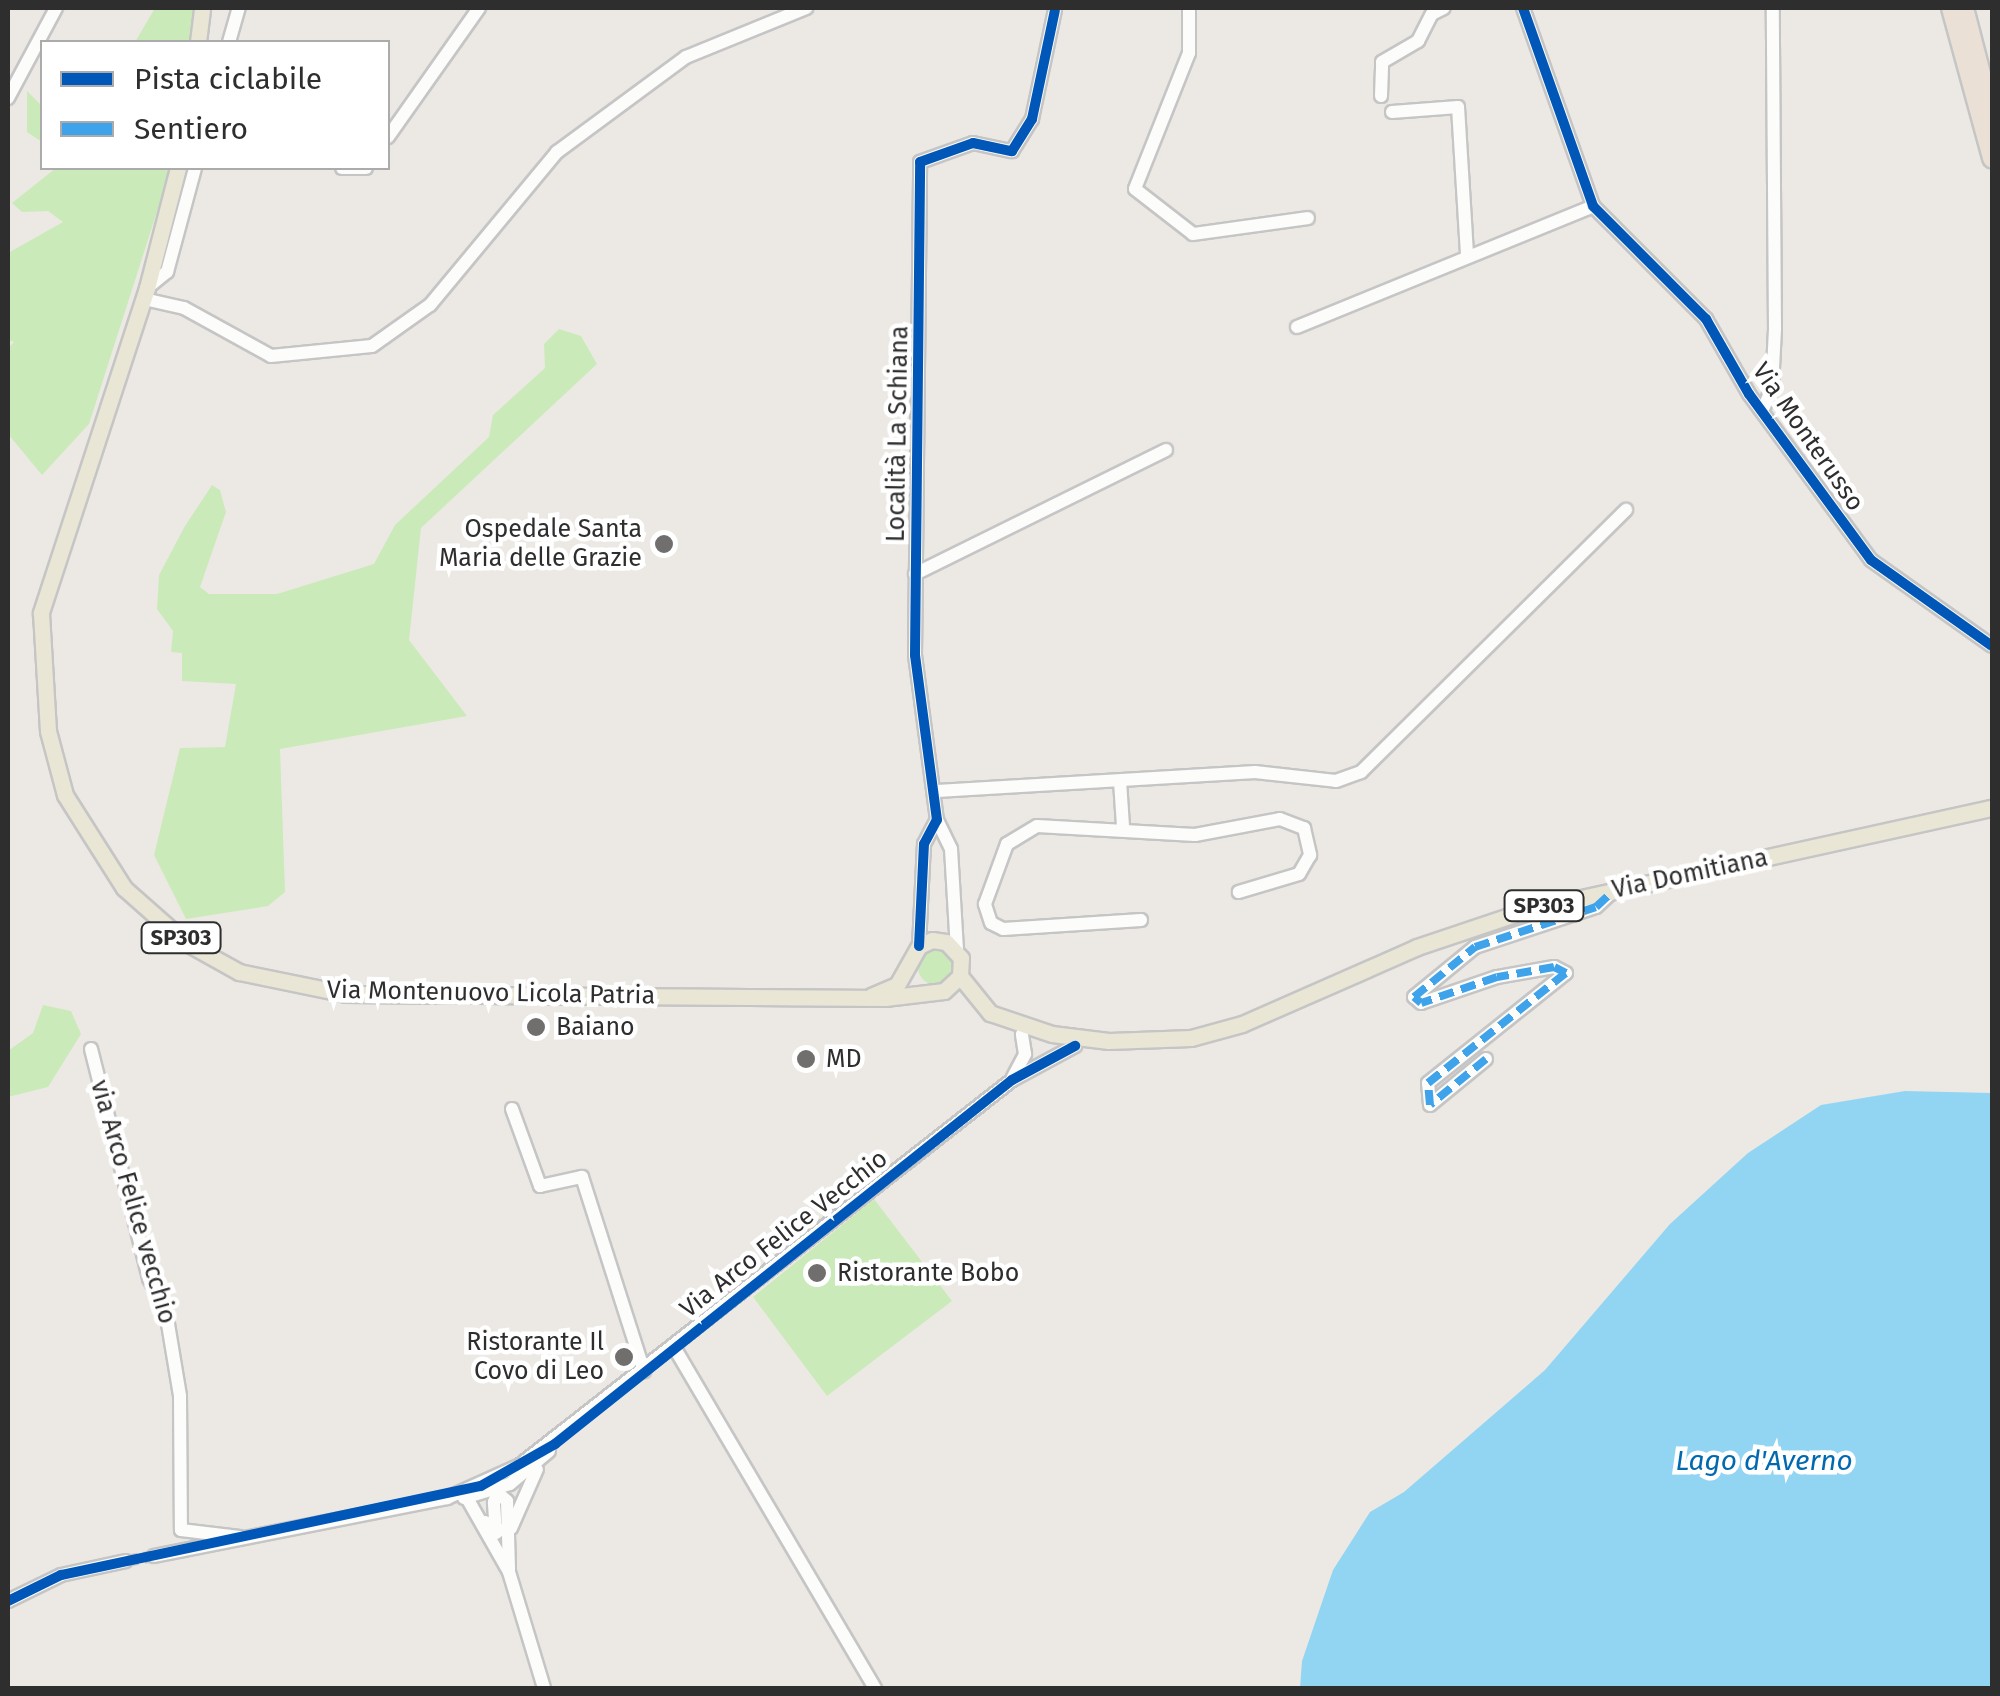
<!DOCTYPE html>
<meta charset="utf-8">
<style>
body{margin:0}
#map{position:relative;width:2000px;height:1696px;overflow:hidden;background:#ece9e4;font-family:"Fira Sans",sans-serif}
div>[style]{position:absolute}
.green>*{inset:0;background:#cbeaba}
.round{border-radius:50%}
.water>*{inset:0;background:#92d5f3}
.minor-tunnel>*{height:12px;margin-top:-6px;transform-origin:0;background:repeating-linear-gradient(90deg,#c6c4c0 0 12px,transparent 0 18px)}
.roads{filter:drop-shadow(2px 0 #c6c5c5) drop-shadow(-2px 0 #c6c5c5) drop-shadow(0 2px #c6c5c5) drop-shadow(0 -2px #c6c5c5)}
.minor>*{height:12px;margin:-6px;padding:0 6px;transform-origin:6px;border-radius:6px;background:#fcfcfb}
.major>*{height:15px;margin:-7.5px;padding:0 7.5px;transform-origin:7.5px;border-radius:7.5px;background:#e9e6d5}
.highway>*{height:18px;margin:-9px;padding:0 9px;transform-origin:9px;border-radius:9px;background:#eae0d6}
.quiet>*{height:8px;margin-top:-4px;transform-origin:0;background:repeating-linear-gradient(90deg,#3ea3eb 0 15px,transparent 0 23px)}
.cycleway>*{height:10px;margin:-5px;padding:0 5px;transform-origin:5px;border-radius:5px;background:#0057b8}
.dots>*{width:28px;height:28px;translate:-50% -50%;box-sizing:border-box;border:5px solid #fff;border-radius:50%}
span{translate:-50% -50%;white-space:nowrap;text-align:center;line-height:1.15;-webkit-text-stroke:9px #fff;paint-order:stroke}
.shield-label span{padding:2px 8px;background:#fff;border:2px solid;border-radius:8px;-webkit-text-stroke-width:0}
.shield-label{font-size:22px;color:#2e2e2e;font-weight:700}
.street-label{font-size:25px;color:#2e2e2e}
.poi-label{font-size:25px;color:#2e2e2e}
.right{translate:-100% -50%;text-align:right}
.left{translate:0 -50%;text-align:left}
.water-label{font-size:28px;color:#0069b0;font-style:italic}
.frame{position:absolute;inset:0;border:10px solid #2e2e2e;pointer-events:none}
.legend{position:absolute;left:40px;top:40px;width:350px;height:130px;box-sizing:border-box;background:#fff;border:2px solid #ababab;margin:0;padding:12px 18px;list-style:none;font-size:30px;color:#2e2e2e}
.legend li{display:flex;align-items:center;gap:20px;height:50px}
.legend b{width:50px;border:2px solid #ababab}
</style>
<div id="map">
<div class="green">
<i style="clip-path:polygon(155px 8px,193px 8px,193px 42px,135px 42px)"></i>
<i style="clip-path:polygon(27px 91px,42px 106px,42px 142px,27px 132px)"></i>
<i style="clip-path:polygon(56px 168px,171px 168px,89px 424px,42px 475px,8px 434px,8px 348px,14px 342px,8px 340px,8px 253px,63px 222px,48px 211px,22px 212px,12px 203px)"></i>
<i style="clip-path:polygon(559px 329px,581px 336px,597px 364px,421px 528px,409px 640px,467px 716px,280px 749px,285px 892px,268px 906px,186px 919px,154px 855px,180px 748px,225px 747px,236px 684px,182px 681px,182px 653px,171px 652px,173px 631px,157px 609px,159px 575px,185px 526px,212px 485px,220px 490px,226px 512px,200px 587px,209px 594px,277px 594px,374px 564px,395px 525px,489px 437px,493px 415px,545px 368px,544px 344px)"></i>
<i class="round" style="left:918px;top:949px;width:36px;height:36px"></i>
<i style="clip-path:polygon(43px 1005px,71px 1011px,81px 1034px,48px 1087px,8px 1097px,8px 1051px,33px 1033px)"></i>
<i style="clip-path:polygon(874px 1199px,952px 1301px,827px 1396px,753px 1297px)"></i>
</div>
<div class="water">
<i style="clip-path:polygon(1905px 1091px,1992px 1093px,1992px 1688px,1300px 1688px,1302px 1661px,1333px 1570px,1370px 1512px,1404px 1492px,1545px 1370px,1670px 1224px,1748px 1153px,1821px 1105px)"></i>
</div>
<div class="minor-tunnel">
<i style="left:126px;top:1561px;width:28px;rotate:-10deg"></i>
</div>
<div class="roads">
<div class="minor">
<i style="left:1189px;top:8px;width:45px;rotate:90deg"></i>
<i style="left:1189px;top:53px;width:146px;rotate:111.7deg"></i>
<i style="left:1135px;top:189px;width:73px;rotate:37.8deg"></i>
<i style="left:1193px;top:234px;width:116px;rotate:-7.9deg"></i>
<i style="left:1523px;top:8px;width:210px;rotate:70.5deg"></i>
<i style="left:1593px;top:206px;width:160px;rotate:45deg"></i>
<i style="left:1706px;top:319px;width:86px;rotate:60.2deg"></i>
<i style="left:1749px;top:394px;width:206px;rotate:53.7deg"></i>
<i style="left:1871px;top:560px;width:148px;rotate:35.4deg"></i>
<i style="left:229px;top:42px;width:35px;rotate:-74deg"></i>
<i style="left:1381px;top:96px;width:34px;rotate:-88deg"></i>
<i style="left:1382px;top:62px;width:42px;rotate:-30.3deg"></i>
<i style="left:1418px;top:41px;width:30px;rotate:-63deg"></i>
<i style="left:1432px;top:14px;width:13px;rotate:-27deg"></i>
<i style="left:8px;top:98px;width:102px;rotate:-61.9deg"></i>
<i style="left:1392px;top:112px;width:66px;rotate:-4.3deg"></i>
<i style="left:1458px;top:107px;width:149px;rotate:86.5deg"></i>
<i style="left:388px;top:137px;width:158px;rotate:-54.8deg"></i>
<i style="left:342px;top:168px;width:24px"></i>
<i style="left:147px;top:288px;width:26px;rotate:-39deg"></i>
<i style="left:167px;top:272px;width:108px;rotate:-74.9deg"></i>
<i style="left:144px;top:299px;width:41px;rotate:12.7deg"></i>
<i style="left:184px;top:308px;width:99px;rotate:28.9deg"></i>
<i style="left:271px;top:356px;width:101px;rotate:-5.7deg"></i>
<i style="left:372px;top:346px;width:71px;rotate:-35.3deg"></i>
<i style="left:430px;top:305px;width:199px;rotate:-50.3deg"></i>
<i style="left:557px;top:152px;width:160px;rotate:-36.4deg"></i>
<i style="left:686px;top:57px;width:130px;rotate:-22.2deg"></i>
<i style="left:1297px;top:327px;width:320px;rotate:-22.2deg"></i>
<i style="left:1764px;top:407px;width:21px;rotate:-67deg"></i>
<i style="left:1772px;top:388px;width:59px;rotate:-87.1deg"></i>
<i style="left:1775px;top:329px;width:321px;rotate:-90.4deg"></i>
<i style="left:915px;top:574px;width:280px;rotate:-26.3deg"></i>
<i style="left:1120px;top:781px;width:45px;rotate:86.2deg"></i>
<i style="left:937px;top:791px;width:319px;rotate:-3.4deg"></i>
<i style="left:1255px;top:772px;width:81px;rotate:6.3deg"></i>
<i style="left:1336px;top:781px;width:27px;rotate:-20deg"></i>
<i style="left:1361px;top:772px;width:373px;rotate:-44.7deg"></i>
<i style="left:937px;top:820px;width:32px;rotate:64deg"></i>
<i style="left:951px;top:849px;width:101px;rotate:86.6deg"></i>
<i style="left:1141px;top:920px;width:138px;rotate:176.3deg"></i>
<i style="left:1003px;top:929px;width:13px;rotate:-153deg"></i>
<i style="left:991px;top:923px;width:20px;rotate:-108deg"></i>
<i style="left:985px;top:904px;width:64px;rotate:-69.9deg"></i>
<i style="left:1007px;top:844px;width:35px;rotate:-31deg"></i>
<i style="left:1037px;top:826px;width:158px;rotate:3.3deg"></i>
<i style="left:1195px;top:835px;width:86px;rotate:-10.7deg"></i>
<i style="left:1280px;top:819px;width:26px;rotate:21deg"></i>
<i style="left:1304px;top:828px;width:28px;rotate:77deg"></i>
<i style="left:1310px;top:855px;width:22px;rotate:120deg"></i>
<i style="left:1299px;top:874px;width:63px;rotate:163.3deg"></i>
<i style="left:919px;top:946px;width:102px;rotate:-87.2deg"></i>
<i style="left:924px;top:844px;width:27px;rotate:-62deg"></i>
<i style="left:937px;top:820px;width:166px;rotate:-97.6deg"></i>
<i style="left:915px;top:655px;width:493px;rotate:-89.4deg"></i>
<i style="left:920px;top:162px;width:56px;rotate:-19.7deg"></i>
<i style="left:973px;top:143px;width:40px;rotate:12deg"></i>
<i style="left:1012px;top:151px;width:38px;rotate:-58deg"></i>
<i style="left:1032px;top:119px;width:111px;rotate:-78.1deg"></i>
<i style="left:91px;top:1049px;width:237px;rotate:75.8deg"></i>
<i style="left:149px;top:1279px;width:31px;rotate:59deg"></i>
<i style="left:165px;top:1306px;width:91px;rotate:80.5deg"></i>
<i style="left:180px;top:1396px;width:134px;rotate:89.6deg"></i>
<i style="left:181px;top:1530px;width:59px;rotate:6.8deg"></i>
<i style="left:1486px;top:1059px;width:72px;rotate:140.6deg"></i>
<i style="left:1430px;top:1105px;width:22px;rotate:-95deg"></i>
<i style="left:1428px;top:1083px;width:176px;rotate:-38.6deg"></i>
<i style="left:1566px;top:973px;width:13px;rotate:-153deg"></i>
<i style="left:1554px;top:967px;width:58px;rotate:170deg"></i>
<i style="left:1497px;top:977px;width:80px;rotate:161.1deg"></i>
<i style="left:1421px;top:1003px;width:9px;rotate:-139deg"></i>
<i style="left:1414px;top:997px;width:79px;rotate:-39.3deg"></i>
<i style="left:1475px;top:947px;width:127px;rotate:-18.3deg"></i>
<i style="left:1596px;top:907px;width:23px;rotate:-43deg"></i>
<i style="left:1013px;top:1077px;width:26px;rotate:-62deg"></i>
<i style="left:1025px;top:1054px;width:20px;rotate:-99deg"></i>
<i style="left:512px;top:1109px;width:82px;rotate:70deg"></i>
<i style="left:540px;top:1186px;width:43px;rotate:-12.1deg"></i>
<i style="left:582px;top:1177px;width:204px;rotate:72.3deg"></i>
<i style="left:674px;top:1347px;width:396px;rotate:59.5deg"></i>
<i style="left:492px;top:1488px;width:20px;rotate:41deg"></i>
<i style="left:507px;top:1501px;width:68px;rotate:88.3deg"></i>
<i style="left:464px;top:1498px;width:48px;rotate:-16.9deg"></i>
<i style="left:510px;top:1484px;width:51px;rotate:-40.2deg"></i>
<i style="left:467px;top:1498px;width:85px;rotate:60.4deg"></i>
<i style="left:509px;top:1572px;width:121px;rotate:73.2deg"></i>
<i style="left:485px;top:1522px;width:16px;rotate:35deg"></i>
<i style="left:498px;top:1531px;width:13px;rotate:-13deg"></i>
<i style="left:511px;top:1528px;width:64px;rotate:-66.2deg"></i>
<i style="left:496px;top:1533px;width:31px;rotate:-94deg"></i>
<i style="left:494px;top:1502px;width:18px;rotate:-68deg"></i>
<i style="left:154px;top:1556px;width:299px;rotate:-11.2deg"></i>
<i style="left:447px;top:1498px;width:80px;rotate:-24.3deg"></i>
<i style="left:520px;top:1465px;width:625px;rotate:-38.04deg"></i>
<i style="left:1012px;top:1080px;width:72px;rotate:-28.4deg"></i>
<i style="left:8px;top:1601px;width:59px;rotate:-26.1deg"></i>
<i style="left:61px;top:1575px;width:66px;rotate:-12.2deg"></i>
</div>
<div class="major">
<i style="left:198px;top:42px;width:34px;rotate:-83deg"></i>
<i style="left:178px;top:168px;width:124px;rotate:104.5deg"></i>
<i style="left:147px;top:288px;width:342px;rotate:108.1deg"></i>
<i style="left:41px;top:613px;width:118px;rotate:86.6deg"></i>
<i style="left:48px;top:731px;width:66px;rotate:75.1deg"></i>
<i style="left:65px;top:795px;width:110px;rotate:57.6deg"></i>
<i style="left:124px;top:888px;width:81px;rotate:41.5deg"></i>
<i style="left:185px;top:942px;width:62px;rotate:29.1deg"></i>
<i style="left:239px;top:972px;width:109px;rotate:11.6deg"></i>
<i style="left:346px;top:994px;width:539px;rotate:0.43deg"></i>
<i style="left:885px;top:998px;width:59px;rotate:-6.8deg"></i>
<i style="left:944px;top:991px;width:22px;rotate:-43deg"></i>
<i style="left:960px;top:976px;width:18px;rotate:-87deg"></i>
<i style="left:961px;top:958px;width:22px;rotate:-133deg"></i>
<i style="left:946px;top:942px;width:14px;rotate:-172deg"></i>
<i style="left:932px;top:940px;width:14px;rotate:155deg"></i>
<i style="left:919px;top:946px;width:45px;rotate:119.4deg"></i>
<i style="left:897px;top:985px;width:28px;rotate:157deg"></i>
<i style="left:960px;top:976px;width:48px;rotate:51deg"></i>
<i style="left:990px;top:1013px;width:65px;rotate:18.7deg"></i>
<i style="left:1052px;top:1034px;width:57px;rotate:7deg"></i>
<i style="left:1109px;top:1041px;width:82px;rotate:-2.1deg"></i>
<i style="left:1191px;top:1038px;width:53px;rotate:-15.4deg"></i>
<i style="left:1242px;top:1024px;width:191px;rotate:-23.7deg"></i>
<i style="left:1417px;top:947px;width:116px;rotate:-18.6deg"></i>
<i style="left:1527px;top:910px;width:476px;rotate:-12.4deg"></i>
</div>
<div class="highway">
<i style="left:1951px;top:8px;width:156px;rotate:74.7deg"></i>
<i style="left:1964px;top:8px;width:112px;rotate:75.5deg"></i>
</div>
</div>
<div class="quiet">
<i style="left:1486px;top:1059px;width:72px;rotate:140.6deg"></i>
<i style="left:1430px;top:1105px;width:22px;rotate:-95deg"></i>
<i style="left:1428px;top:1083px;width:176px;rotate:-38.6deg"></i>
<i style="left:1566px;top:973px;width:13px;rotate:-153deg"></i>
<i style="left:1554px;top:967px;width:58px;rotate:170deg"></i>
<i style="left:1497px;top:977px;width:80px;rotate:161.1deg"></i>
<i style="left:1421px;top:1003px;width:9px;rotate:-139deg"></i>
<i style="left:1414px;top:997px;width:79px;rotate:-39.3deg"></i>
<i style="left:1475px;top:947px;width:127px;rotate:-18.3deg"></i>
<i style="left:1596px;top:907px;width:23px;rotate:-43deg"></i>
</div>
<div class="cycleway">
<i style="left:1523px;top:8px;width:210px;rotate:70.5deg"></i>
<i style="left:1593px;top:206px;width:160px;rotate:45deg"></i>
<i style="left:1706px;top:319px;width:86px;rotate:60.2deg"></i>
<i style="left:1749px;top:394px;width:206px;rotate:53.7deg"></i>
<i style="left:1871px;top:560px;width:148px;rotate:35.4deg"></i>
<i style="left:919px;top:946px;width:102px;rotate:-87.2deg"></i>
<i style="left:924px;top:844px;width:27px;rotate:-62deg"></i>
<i style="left:937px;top:820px;width:166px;rotate:-97.6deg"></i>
<i style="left:915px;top:655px;width:493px;rotate:-89.4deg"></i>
<i style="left:920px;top:162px;width:56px;rotate:-19.7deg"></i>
<i style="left:973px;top:143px;width:40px;rotate:12deg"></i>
<i style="left:1012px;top:151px;width:38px;rotate:-58deg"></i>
<i style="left:1032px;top:119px;width:111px;rotate:-78.1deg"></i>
<i style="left:8px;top:1601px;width:59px;rotate:-26.1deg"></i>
<i style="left:61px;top:1575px;width:429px;rotate:-12deg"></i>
<i style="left:481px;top:1486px;width:85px;rotate:-29.6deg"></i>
<i style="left:555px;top:1444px;width:584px;rotate:-38.54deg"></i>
<i style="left:1012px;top:1080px;width:72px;rotate:-28.4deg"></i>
</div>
<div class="dots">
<i style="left:664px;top:544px;background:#706f6e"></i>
<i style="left:536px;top:1027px;background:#706f6e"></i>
<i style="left:806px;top:1059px;background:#706f6e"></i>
<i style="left:817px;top:1273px;background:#706f6e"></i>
<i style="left:624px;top:1357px;background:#706f6e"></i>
</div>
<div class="shield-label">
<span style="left:1544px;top:906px">SP303</span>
<span style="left:181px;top:938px">SP303</span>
</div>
<div class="street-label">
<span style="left:898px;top:434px;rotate:-89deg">Località La Schiana</span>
<span style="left:1808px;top:437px;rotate:55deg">Via Monterusso</span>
<span style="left:1690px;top:874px;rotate:-12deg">Via Domitiana</span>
<span style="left:491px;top:993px;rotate:1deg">Via Montenuovo Licola Patria</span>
<span style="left:133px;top:1202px;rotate:74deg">via Arco Felice vecchio</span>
<span style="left:784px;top:1234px;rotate:-38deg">Via Arco Felice Vecchio</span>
</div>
<div class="poi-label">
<span class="right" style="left:642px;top:544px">Ospedale Santa<br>Maria delle Grazie</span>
<span class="left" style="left:556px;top:1027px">Baiano</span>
<span class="left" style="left:826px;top:1059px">MD</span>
<span class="left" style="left:837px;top:1273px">Ristorante Bobo</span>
<span class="right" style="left:604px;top:1357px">Ristorante Il<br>Covo di Leo</span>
</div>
<div class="water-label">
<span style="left:1764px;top:1461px">Lago d'Averno</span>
</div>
<div class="frame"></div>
<ul class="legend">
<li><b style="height:12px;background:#0057b8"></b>Pista ciclabile</li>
<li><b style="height:12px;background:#3ea3eb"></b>Sentiero</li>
</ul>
</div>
